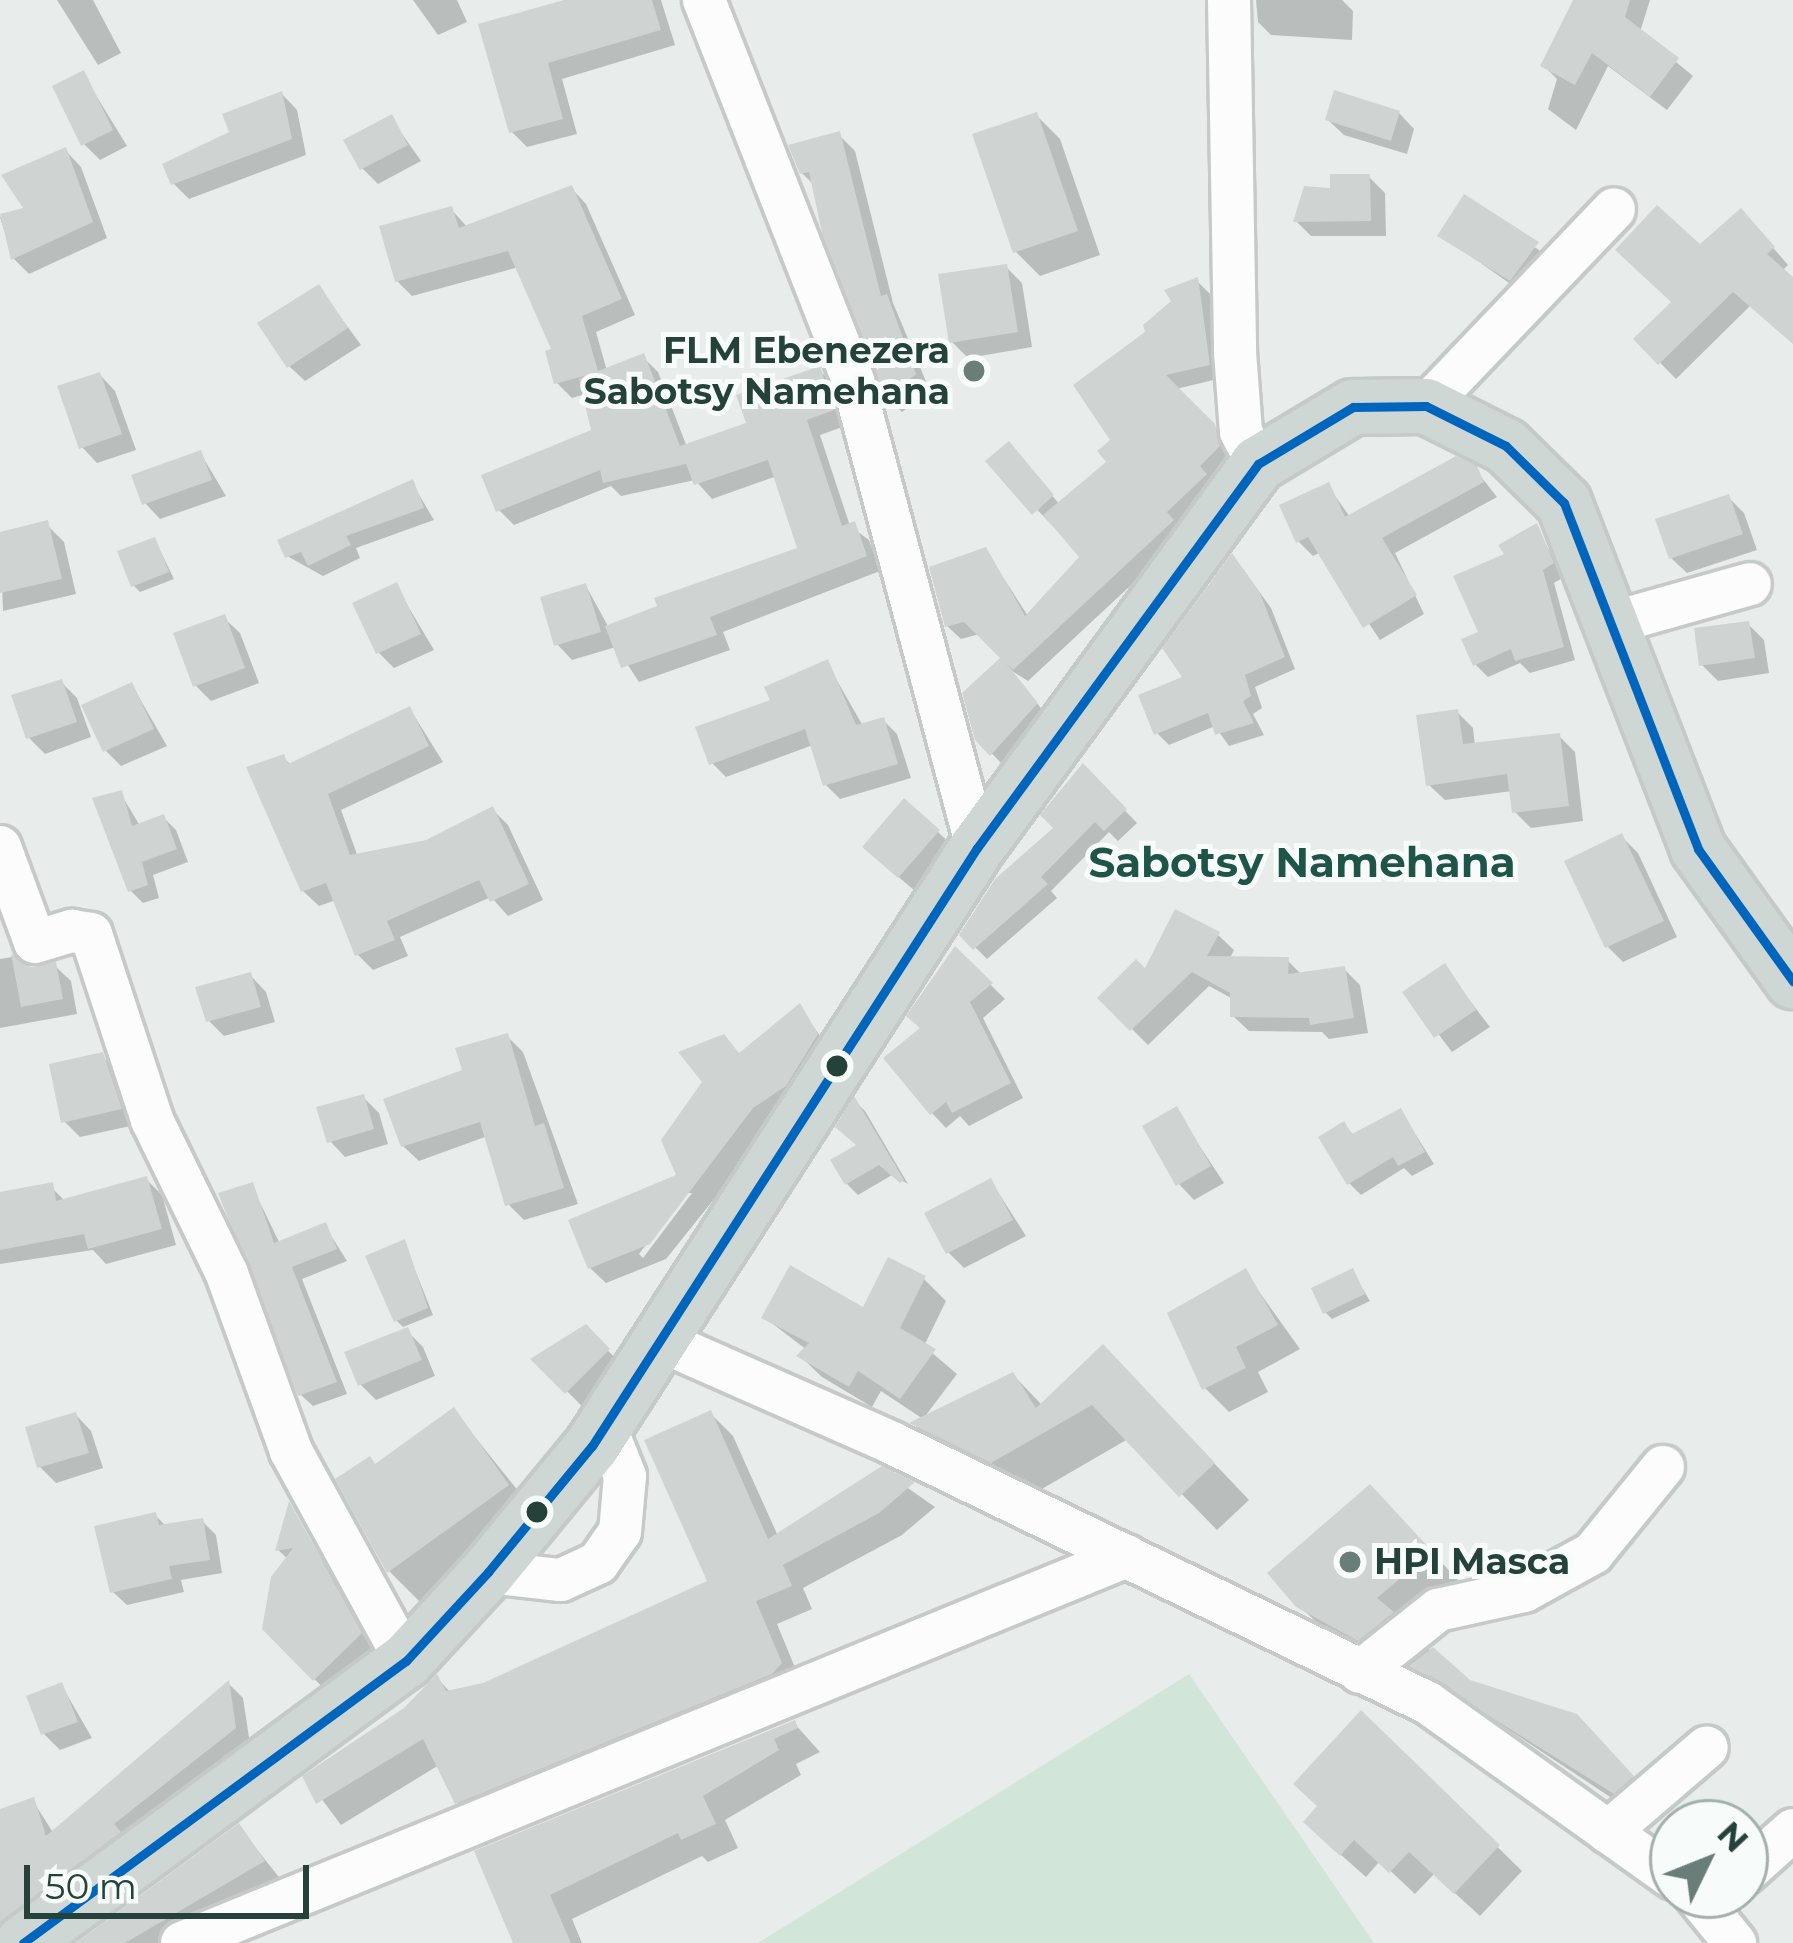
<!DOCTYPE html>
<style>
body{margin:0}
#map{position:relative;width:1793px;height:1943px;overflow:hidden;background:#e8edeb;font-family:Montserrat,sans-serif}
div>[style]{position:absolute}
.green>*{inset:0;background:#d1e6d8}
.shadow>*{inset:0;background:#0003}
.building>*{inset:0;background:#cfd4d2}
.roads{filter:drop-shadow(3px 0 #c5cac8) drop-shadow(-3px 0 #c5cac8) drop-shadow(0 3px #c5cac8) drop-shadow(0 -3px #c5cac8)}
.minor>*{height:42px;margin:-21px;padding:0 21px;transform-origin:21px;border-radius:21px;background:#fcfcfc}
.major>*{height:54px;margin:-27px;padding:0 27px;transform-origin:27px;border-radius:27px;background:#cfd7d5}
.bus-1>*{height:9px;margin:-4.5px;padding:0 4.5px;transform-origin:4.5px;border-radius:4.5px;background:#0065bd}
.dots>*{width:33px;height:33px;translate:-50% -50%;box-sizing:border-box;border:6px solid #f7fbf9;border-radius:50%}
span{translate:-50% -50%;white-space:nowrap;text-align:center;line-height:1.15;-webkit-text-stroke:10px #f7fbf9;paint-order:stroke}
.poi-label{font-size:36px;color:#24423a;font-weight:700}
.right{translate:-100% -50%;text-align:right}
.left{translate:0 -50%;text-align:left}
.quarter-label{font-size:42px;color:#1f5548;font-weight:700}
.north{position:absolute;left:1649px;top:1799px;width:120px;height:120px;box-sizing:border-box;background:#f7fbf9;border:3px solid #a3b1ad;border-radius:50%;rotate:47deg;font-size:33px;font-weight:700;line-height:48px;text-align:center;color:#24423a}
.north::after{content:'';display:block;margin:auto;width:42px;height:54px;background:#697e78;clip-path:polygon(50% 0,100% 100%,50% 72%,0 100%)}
.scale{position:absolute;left:24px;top:1865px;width:285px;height:54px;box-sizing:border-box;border:6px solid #24423a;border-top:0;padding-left:15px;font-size:36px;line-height:42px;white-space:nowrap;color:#24423a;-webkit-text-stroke:9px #f7fbf9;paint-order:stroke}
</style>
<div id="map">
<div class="green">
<i style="clip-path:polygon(1189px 1674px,1374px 1943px,758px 1943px)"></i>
</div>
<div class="shadow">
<i style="clip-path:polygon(57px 0,93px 0,121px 53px,98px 65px)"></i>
<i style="clip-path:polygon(413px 0,457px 0,467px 22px,438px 35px)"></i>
<i style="clip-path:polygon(571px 0,661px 0,675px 45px,562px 79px,577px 134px,527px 147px,512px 132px)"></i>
<i style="clip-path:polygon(1256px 0,1342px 0,1353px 11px,1352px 40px,1271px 35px,1258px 22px)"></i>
<i style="clip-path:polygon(1582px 0,1650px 0,1640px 32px,1693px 76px,1667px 110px,1608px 66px,1576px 130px,1548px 109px,1557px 79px,1543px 65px)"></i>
<i style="clip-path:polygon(83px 74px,127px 146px,100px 160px,84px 144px)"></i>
<i style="clip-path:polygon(282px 94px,297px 110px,306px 155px,189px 199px,173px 183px)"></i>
<i style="clip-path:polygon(1399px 113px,1414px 129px,1407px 154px,1344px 135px,1328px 120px)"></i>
<i style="clip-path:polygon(1036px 115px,1060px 139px,1100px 255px,1040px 276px,1016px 252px)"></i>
<i style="clip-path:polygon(391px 118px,421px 161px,378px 184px,362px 168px)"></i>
<i style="clip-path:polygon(839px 135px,855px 151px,893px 303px,930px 391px,902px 412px,887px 397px,815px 186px,802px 173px)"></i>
<i style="clip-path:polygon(66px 151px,81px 167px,107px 238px,29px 274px,13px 258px,0 217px,28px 210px)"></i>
<i style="clip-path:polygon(1369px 177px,1385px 193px,1386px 236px,1311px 236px,1296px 221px)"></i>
<i style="clip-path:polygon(571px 188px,586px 204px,635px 315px,596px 332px,607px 371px,643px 357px,658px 372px,687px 447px,749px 425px,819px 370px,834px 385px,848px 425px,820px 435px,850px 526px,869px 540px,880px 571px,723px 632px,730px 650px,639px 682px,616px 647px,572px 660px,557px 644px,586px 586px,609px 628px,801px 550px,777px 476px,712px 499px,695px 480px,621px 496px,611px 486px,514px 525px,499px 510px,594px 432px,586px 394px,572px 398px,557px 383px,555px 351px,519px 267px,412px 296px,397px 281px,451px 209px,468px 228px)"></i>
<i style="clip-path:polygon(1465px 198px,1553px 260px,1526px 295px,1441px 235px)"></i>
<i style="clip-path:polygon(1756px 228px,1788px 265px,1782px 271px,1793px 281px,1793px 343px,1750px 306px,1676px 379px,1637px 339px,1675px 302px,1700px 248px)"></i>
<i style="clip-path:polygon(1006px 267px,1022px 283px,1032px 347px,968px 358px,952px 342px)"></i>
<i style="clip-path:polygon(1197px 281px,1210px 294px,1222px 378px,1176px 389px,1227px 440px,1232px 460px,1211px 482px,1218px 489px,1178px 527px,1185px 535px,1028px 681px,1009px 669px,1049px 718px,1005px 767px,977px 738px,1005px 658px,980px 634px,961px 639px,947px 626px,986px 551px,1028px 616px,1083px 557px,990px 461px,1015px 451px,1060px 505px,1110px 462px,1148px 333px)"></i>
<i style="clip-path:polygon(319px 288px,361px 345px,305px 381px,289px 366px)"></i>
<i style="clip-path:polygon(100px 375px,115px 391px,136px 450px,97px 463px,82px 447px)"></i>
<i style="clip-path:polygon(201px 454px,226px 496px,160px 519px,145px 503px)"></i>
<i style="clip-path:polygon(1475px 469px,1497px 497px,1395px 553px,1424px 614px,1380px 640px,1321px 552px,1313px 556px,1298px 541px,1328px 486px,1350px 517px)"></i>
<i style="clip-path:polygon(412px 483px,434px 520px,356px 548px,360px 558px,323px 576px,287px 556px)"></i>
<i style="clip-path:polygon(1728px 497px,1744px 513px,1757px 550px,1687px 573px,1671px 558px)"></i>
<i style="clip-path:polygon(48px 526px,64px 542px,76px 594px,3px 611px,0 536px)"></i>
<i style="clip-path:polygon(1536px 527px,1564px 577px,1554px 583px,1575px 660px,1530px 673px,1520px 663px,1488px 677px,1475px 664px,1482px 633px,1508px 556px)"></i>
<i style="clip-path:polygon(155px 540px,174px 579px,140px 592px,133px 585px)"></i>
<i style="clip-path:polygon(1243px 569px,1271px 608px,1295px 669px,1255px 687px,1262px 708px,1253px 714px,1264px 735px,1229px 746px,1215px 726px,1169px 745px,1157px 733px)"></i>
<i style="clip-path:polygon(396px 586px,434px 650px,394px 668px,378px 652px)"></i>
<i style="clip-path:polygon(224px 618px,240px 633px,259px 683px,211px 701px,195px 685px)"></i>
<i style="clip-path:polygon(1748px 624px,1764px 640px,1769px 673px,1718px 681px,1702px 665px)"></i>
<i style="clip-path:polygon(827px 663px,863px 726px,883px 720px,897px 734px,911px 778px,840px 799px,825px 784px,813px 745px,726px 777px,712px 763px,774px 701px)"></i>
<i style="clip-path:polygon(61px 682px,77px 698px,91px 737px,45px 754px,29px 738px)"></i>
<i style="clip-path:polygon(132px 685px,167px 746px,121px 766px,106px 751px)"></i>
<i style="clip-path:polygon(410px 709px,443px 762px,341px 810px,358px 857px,427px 843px,493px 810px,508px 825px,543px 900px,508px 916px,491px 897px,400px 937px,408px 956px,373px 970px,357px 954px,336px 900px,319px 906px,303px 891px,284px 758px,291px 765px)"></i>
<i style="clip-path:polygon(1457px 712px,1473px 728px,1475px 746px,1559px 736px,1575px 752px,1583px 821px,1531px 828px,1515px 812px,1512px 791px,1445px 800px,1429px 785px)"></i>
<i style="clip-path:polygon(1083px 767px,1137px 823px,1118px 841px,1109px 832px,1051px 891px,1057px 898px,987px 959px,962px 934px,1057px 828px)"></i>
<i style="clip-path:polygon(121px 794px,140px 826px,163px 817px,176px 830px,188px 862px,153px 875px,159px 898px,143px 903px,130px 890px)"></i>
<i style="clip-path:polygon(938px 832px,954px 847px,915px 891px,881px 862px)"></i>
<i style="clip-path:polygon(1622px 837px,1638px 853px,1677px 937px,1623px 962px,1607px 946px)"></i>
<i style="clip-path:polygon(1218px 935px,1234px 950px,1229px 960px,1287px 960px,1302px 975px,1344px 969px,1360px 985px,1368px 1033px,1329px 1039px,1322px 1032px,1249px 1031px,1233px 1016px,1233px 999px,1209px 986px,1148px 1045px,1101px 998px)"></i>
<i style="clip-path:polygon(956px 951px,1005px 999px,983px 1018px,1023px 1098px,969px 1126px,960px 1116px,946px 1128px,932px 1113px,923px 1029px)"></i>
<i style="clip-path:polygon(12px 957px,30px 970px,55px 966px,71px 981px,77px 1014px,0 1028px,0 959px)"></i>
<i style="clip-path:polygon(1444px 967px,1490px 1027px,1452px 1052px,1407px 993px)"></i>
<i style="clip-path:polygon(251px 976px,266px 992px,275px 1022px,224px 1036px,208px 1020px)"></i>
<i style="clip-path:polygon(evenodd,799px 1007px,832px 1052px,666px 1259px,606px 1283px,590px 1268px,680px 1177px,741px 1055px,799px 1007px,685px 1193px,692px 1193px,643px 1258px,639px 1254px,685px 1193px)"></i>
<i style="clip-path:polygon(507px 1036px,523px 1052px,578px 1204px,524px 1220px,508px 1204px,485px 1137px,419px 1161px,403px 1146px)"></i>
<i style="clip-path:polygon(102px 1056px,118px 1072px,135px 1125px,80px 1137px,64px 1121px)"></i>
<i style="clip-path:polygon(363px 1097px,379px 1113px,388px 1144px,345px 1157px,330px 1141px)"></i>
<i style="clip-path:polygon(855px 1101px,865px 1111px,908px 1184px,892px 1175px,858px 1195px,847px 1184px,860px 1147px)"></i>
<i style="clip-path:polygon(1176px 1110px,1224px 1183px,1194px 1200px,1179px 1184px)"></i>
<i style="clip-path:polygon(1401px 1111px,1434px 1164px,1412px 1176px,1404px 1168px,1361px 1195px,1349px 1183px,1344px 1125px,1355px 1136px)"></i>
<i style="clip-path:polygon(146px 1179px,162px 1195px,176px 1245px,106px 1264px,93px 1250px,0 1264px,0 1196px,52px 1188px,65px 1201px)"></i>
<i style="clip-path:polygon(991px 1181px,1026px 1236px,964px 1268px,948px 1252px)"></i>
<i style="clip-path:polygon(252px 1186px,280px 1244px,325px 1226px,347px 1261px,302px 1279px,347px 1394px,313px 1406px,301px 1395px)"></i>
<i style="clip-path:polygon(404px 1242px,433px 1315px,403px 1327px,423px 1347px,435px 1376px,376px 1400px,360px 1384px,407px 1331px,396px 1320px)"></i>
<i style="clip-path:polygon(1352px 1271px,1370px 1301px,1332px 1319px,1325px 1312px)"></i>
<i style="clip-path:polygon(1245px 1272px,1300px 1349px,1258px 1372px,1268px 1392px,1229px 1412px,1205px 1388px)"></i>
<i style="clip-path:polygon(924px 1279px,946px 1301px,924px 1346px,957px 1374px,923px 1419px,881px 1391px,872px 1407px,822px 1377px,800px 1356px,807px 1350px,765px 1318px,864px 1311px)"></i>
<i style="clip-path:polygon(586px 1328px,623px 1366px,583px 1407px,535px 1360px)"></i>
<i style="clip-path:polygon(1013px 1375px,1043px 1406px,1138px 1383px,1249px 1500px,1217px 1530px,1128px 1439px,1028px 1497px,948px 1458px,914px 1424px)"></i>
<i style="clip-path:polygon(454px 1411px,544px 1523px,426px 1608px,389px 1571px,339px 1480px,376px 1466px)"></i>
<i style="clip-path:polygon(710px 1413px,733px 1436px,778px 1536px,882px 1470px,935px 1507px,902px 1535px,803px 1588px,812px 1609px,777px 1624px,803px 1687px,480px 1825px,457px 1802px,439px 1765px,341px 1825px,306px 1778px,406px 1711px,437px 1678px,451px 1693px,484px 1686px,711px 1583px)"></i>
<i style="clip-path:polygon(76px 1415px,91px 1431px,103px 1468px,56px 1483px,40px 1467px)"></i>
<i style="clip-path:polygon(291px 1507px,374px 1649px,329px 1694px,265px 1628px,288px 1559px,278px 1550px)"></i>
<i style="clip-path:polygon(155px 1515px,167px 1527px,202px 1521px,216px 1535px,222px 1573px,181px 1580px,184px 1592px,127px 1605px,113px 1592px)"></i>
<i style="clip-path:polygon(1412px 1531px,1472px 1595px,1419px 1641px,1469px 1683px,1601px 1742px,1656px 1802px,1639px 1816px,1418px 1670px,1403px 1682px,1343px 1649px,1299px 1605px)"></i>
<i style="clip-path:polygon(229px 1684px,243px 1698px,250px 1744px,0 1943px,0 1812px,33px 1801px,54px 1834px)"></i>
<i style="clip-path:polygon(62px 1686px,92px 1738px,60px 1750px,44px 1734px)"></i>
<i style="clip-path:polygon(1362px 1714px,1522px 1871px,1480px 1916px,1434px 1874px,1415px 1894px,1380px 1861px,1366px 1877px,1331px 1846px,1320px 1807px)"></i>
<i style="clip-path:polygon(794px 1723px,820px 1752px,796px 1764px,801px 1775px,725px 1820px,738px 1848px,708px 1862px,702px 1856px,572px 1919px,582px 1943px,517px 1943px,478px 1853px)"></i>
<i style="clip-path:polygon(239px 1827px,286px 1886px,189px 1943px,81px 1943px)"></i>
</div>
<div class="building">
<i style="clip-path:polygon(564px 0,652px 0,661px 30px,548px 63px,563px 119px,509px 133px,478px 24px)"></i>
<i style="clip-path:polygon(1573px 0,1630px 0,1625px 17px,1679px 58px,1650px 97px,1592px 53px,1575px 85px,1540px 66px)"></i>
<i style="clip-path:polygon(84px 70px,113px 130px,81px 146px,52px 86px)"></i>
<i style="clip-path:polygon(1334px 90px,1400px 111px,1391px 141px,1325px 120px)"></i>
<i style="clip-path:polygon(282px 91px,292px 139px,171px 185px,162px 164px,229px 132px,222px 114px)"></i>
<i style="clip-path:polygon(1037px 112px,1078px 231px,1013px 253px,972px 134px)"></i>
<i style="clip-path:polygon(392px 114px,408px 145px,360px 170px,343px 140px)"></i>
<i style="clip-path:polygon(840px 131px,881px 296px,887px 294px,916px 374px,884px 399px,822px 233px,809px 172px,800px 174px,788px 145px)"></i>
<i style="clip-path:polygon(66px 147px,93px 222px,11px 260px,0 214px,23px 208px,1px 175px)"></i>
<i style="clip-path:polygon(1330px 174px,1370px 174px,1371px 221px,1293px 222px,1304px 186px,1330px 188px)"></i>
<i style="clip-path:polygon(572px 185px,622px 299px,582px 316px,598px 371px,644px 353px,680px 446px,746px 423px,736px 395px,820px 366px,834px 410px,807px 420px,842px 526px,855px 521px,867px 556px,710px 617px,717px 635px,621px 668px,605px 626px,657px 606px,654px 598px,797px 548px,768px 460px,694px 485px,686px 464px,603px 483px,600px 470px,496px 512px,481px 475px,591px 430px,579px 379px,588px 375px,554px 384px,545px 351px,551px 349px,508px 251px,395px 282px,379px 226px,452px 206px,459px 228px)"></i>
<i style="clip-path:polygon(1464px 194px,1539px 242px,1510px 281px,1437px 236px)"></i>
<i style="clip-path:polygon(1657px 205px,1700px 244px,1741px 208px,1775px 247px,1767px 254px,1793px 277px,1793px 344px,1733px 292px,1658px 365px,1633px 339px,1671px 302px,1615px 250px)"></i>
<i style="clip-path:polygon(1007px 264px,1018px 332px,949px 343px,938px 274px)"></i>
<i style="clip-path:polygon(1198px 277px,1210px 365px,1166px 375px,1215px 424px,1220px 446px,1200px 466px,1207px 474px,1167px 512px,1174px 520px,1013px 670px,1006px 663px,1038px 703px,990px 756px,975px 740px,962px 693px,1000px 658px,964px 622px,945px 627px,929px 567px,986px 547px,1025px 616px,1079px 557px,1043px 515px,1106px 462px,1097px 451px,1110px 440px,1073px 385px,1145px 332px,1143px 325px,1171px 301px,1164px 290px)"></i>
<i style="clip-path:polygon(319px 284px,348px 328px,287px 368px,257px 323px)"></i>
<i style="clip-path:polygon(100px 372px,122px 434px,79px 449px,57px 386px)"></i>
<i style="clip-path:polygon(1009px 441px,1054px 495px,1032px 515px,985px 461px)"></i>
<i style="clip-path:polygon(201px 450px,212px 480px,142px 505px,131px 475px)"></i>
<i style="clip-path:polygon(1456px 456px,1477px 466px,1484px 482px,1382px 538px,1417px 595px,1363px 628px,1308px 537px,1296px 543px,1279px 505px,1329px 482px,1345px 517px)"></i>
<i style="clip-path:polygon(413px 479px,424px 508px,346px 536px,351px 545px,308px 566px,301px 552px,285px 558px,277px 540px)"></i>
<i style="clip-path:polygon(1729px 494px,1743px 534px,1669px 559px,1655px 519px)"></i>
<i style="clip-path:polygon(48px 520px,62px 579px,0 593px,0 532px)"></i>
<i style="clip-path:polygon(1537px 523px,1554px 563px,1543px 570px,1564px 647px,1515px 661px,1511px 649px,1473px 666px,1461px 639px,1478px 632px,1453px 576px,1504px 554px,1498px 545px)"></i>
<i style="clip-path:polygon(155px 537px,169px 572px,131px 587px,117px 551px)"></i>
<i style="clip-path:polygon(1232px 553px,1260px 593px,1285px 657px,1245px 675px,1251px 696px,1243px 701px,1254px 723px,1215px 735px,1208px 713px,1154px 735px,1138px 695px,1182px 677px,1162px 648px)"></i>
<i style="clip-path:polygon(397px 582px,421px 634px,376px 654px,352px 603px)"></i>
<i style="clip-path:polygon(586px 583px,601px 632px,554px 646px,540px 597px)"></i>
<i style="clip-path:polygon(225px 614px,245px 668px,193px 687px,173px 633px)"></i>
<i style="clip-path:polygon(1749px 621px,1755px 658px,1699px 666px,1694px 628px)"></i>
<i style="clip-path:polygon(828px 659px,856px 725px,884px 717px,898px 764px,823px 786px,805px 729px,709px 765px,695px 727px,770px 700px,764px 687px)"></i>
<i style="clip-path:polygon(62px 679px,77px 722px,26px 739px,11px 695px)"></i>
<i style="clip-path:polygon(132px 682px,154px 729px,103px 752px,81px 705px)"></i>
<i style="clip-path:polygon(410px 706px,429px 746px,328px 794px,350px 855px,426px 840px,493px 806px,529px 884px,490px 902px,479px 880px,387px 921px,395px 940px,355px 956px,326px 883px,301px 892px,246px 767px,284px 754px,288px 764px)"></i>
<i style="clip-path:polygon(1458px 709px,1463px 744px,1560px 733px,1569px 806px,1512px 813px,1507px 774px,1426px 786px,1416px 715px)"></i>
<i style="clip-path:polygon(1083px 763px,1127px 809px,1104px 831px,1095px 822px,1041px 877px,1048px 884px,973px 950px,959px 935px,995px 879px,1053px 828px,1040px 815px)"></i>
<i style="clip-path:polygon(122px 790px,132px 826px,164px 814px,177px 849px,142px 862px,148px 885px,128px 892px,92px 798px)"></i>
<i style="clip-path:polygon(904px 798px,940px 830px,898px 878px,862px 847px)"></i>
<i style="clip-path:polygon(1622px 833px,1664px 921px,1605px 948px,1564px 861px)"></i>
<i style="clip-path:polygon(1175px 909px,1220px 932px,1207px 956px,1289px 957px,1288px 974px,1345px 966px,1354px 1018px,1310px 1025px,1309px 1018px,1230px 1017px,1230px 993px,1192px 972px,1130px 1031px,1097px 998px,1136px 959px,1145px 968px)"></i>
<i style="clip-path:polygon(955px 946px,993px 983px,970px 1002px,1011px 1083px,952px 1113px,946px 1102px,930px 1115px,883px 1058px,920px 1028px,906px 1016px)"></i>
<i style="clip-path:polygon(11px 954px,31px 967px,56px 962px,63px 999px,21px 1007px)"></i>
<i style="clip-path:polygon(1445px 963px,1476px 1010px,1434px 1038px,1402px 992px)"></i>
<i style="clip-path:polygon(251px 972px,261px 1007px,206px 1022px,195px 987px)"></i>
<i style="clip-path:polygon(800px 1003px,818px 1034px,786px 1086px,753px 1108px,650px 1244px,588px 1269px,568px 1220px,676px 1175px,661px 1140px,702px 1082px,678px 1052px,724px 1034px,739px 1053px)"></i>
<i style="clip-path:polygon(508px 1033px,535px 1126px,544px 1123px,564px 1188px,505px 1206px,480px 1122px,401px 1147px,383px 1099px,462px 1070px,455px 1048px)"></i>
<i style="clip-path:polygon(103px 1052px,122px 1109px,61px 1123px,49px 1064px)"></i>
<i style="clip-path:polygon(364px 1094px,374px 1129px,327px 1143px,316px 1107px)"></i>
<i style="clip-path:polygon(854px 1096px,904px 1180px,900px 1183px,879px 1165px,845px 1185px,830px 1160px,856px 1145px,835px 1127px)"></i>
<i style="clip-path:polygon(1177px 1106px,1211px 1166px,1176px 1186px,1142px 1126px)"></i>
<i style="clip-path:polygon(1401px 1108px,1425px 1152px,1398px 1166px,1393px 1157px,1347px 1185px,1318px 1137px,1344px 1121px,1352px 1134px)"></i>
<i style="clip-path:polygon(147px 1176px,162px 1229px,88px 1249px,84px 1234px,0 1250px,0 1192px,53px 1182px,56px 1201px)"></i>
<i style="clip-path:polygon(991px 1178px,1013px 1220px,946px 1254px,924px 1213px)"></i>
<i style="clip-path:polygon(253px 1182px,274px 1243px,326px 1222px,337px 1249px,292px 1267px,337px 1382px,298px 1396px,218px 1193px)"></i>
<i style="clip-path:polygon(405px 1239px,428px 1308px,394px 1322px,365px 1256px)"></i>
<i style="clip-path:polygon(888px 1257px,926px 1276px,900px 1328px,936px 1349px,900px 1399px,858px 1371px,849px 1387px,796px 1356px,809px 1343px,761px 1318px,790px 1265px,863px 1307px)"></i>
<i style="clip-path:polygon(1246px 1268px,1278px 1325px,1236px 1347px,1246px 1368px,1202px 1390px,1167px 1313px)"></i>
<i style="clip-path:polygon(1353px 1268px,1365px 1294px,1323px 1314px,1311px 1288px)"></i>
<i style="clip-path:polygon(586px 1324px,610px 1349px,565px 1394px,530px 1359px)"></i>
<i style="clip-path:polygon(408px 1327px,422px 1360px,358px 1386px,344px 1352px)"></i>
<i style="clip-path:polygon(1103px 1344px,1215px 1463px,1179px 1497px,1092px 1405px,991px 1463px,909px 1423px,1013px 1372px,1036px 1408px)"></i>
<i style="clip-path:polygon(454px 1407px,509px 1485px,387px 1573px,335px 1479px,370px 1456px,375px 1464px)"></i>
<i style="clip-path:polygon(711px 1410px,768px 1539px,882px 1466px,915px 1482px,879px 1513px,783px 1565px,792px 1586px,756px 1601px,782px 1663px,772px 1674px,455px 1804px,423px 1739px,316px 1804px,302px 1776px,404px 1708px,437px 1674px,446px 1691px,483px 1683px,707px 1581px,644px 1440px)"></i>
<i style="clip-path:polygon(76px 1412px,89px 1453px,37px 1468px,25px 1427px)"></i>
<i style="clip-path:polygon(1370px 1484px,1432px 1551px,1377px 1598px,1394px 1612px,1358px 1641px,1296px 1607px,1267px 1573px)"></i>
<i style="clip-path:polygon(289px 1501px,362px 1633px,313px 1681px,262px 1629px,271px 1577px,293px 1548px,275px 1551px)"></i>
<i style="clip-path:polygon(156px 1512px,159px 1525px,203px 1518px,210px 1560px,169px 1566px,172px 1579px,110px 1593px,94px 1526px)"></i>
<i style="clip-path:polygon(1433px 1647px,1470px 1680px,1577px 1714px,1634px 1776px,1614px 1794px,1409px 1666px)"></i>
<i style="clip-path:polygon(229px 1680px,236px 1728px,114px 1824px,121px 1832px,0 1923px,0 1809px,34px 1797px,46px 1836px)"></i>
<i style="clip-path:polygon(62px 1682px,78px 1722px,41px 1735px,26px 1696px)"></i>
<i style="clip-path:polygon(1361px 1710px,1500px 1845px,1454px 1894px,1409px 1852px,1389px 1873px,1354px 1840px,1340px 1856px,1303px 1822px,1317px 1806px,1293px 1784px)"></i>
<i style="clip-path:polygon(795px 1720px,798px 1728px,774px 1739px,779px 1750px,703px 1796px,716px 1824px,681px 1840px,678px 1833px,550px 1895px,571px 1943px,513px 1943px,474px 1851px)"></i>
<i style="clip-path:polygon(239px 1823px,265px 1861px,125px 1943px,76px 1943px)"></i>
</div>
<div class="roads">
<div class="minor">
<i style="left:704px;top:0;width:409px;rotate:68.6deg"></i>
<i style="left:853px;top:381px;width:483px;rotate:75.1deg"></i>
<i style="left:1229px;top:0;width:352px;rotate:89deg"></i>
<i style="left:1235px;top:352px;width:80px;rotate:85.7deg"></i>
<i style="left:1241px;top:432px;width:36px;rotate:62deg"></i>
<i style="left:1426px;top:406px;width:272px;rotate:-46.3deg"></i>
<i style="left:1615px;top:622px;width:140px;rotate:-15.7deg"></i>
<i style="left:0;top:847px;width:101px;rotate:69.8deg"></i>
<i style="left:35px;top:942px;width:39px;rotate:-17deg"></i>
<i style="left:72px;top:931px;width:19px;rotate:9deg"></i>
<i style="left:91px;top:934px;width:196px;rotate:71.8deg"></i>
<i style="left:152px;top:1120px;width:171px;rotate:64deg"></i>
<i style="left:227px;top:1274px;width:188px;rotate:70.1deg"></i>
<i style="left:291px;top:1451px;width:239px;rotate:61.3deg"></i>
<i style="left:661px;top:1341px;width:253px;rotate:23.8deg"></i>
<i style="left:892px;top:1443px;width:596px;rotate:25.88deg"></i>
<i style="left:1428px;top:1703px;width:301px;rotate:35.5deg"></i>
<i style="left:488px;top:1572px;width:73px;rotate:6.3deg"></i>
<i style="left:561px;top:1580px;width:41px;rotate:-24.7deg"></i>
<i style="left:598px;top:1563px;width:38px;rotate:-55deg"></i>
<i style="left:620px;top:1532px;width:56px;rotate:-84.9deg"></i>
<i style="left:625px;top:1476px;width:59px;rotate:-111.8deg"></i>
<i style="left:1360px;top:1672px;width:100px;rotate:-38.5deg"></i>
<i style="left:1438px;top:1610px;width:88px;rotate:-12.5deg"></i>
<i style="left:1524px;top:1591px;width:79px;rotate:-28.8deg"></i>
<i style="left:1593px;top:1553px;width:111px;rotate:-50.9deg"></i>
<i style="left:1608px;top:1832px;width:130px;rotate:-40.6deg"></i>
<i style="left:1745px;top:1873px;width:64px;rotate:-41.9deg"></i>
<i style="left:1696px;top:1895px;width:62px;rotate:50.9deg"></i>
<i style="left:182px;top:1943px;width:1021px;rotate:-22.27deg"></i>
</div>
<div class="major">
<i style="left:23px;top:1943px;width:476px;rotate:-36.4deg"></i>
<i style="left:406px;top:1661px;width:121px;rotate:-47.3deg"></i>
<i style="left:488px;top:1572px;width:163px;rotate:-50.5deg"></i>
<i style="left:592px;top:1446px;width:711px;rotate:-57.23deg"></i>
<i style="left:977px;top:848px;width:476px;rotate:-53.8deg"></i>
<i style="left:1258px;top:464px;width:111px;rotate:-31deg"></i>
<i style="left:1353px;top:407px;width:73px;rotate:-0.8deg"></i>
<i style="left:1426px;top:406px;width:89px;rotate:26.6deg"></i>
<i style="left:1506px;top:446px;width:81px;rotate:44.5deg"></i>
<i style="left:1564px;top:503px;width:371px;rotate:68.8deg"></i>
<i style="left:1698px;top:849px;width:163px;rotate:54.3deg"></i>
</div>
</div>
<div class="bus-1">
<i style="left:23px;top:1943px;width:476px;rotate:-36.4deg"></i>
<i style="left:406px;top:1661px;width:121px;rotate:-47.3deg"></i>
<i style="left:488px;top:1572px;width:163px;rotate:-50.5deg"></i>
<i style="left:592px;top:1446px;width:711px;rotate:-57.23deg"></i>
<i style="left:977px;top:848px;width:476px;rotate:-53.8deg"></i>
<i style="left:1258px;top:464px;width:111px;rotate:-31deg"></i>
<i style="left:1353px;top:407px;width:73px;rotate:-0.8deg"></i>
<i style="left:1426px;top:406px;width:89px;rotate:26.6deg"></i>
<i style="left:1506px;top:446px;width:81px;rotate:44.5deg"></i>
<i style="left:1564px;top:503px;width:371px;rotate:68.8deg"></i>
<i style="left:1698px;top:849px;width:163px;rotate:54.3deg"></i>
</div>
<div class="dots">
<i style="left:974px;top:371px;background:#697e78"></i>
<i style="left:837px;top:1066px;background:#24423a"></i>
<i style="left:537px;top:1512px;background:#24423a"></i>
<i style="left:1350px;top:1562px;background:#697e78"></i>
</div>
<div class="poi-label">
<span class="right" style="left:950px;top:371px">FLM Ebenezera<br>Sabotsy Namehana</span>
<span class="left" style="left:1374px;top:1562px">HPI Masca</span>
</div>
<div class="quarter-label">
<span style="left:1302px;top:862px">Sabotsy Namehana</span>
</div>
<div class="north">N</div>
<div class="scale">50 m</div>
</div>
